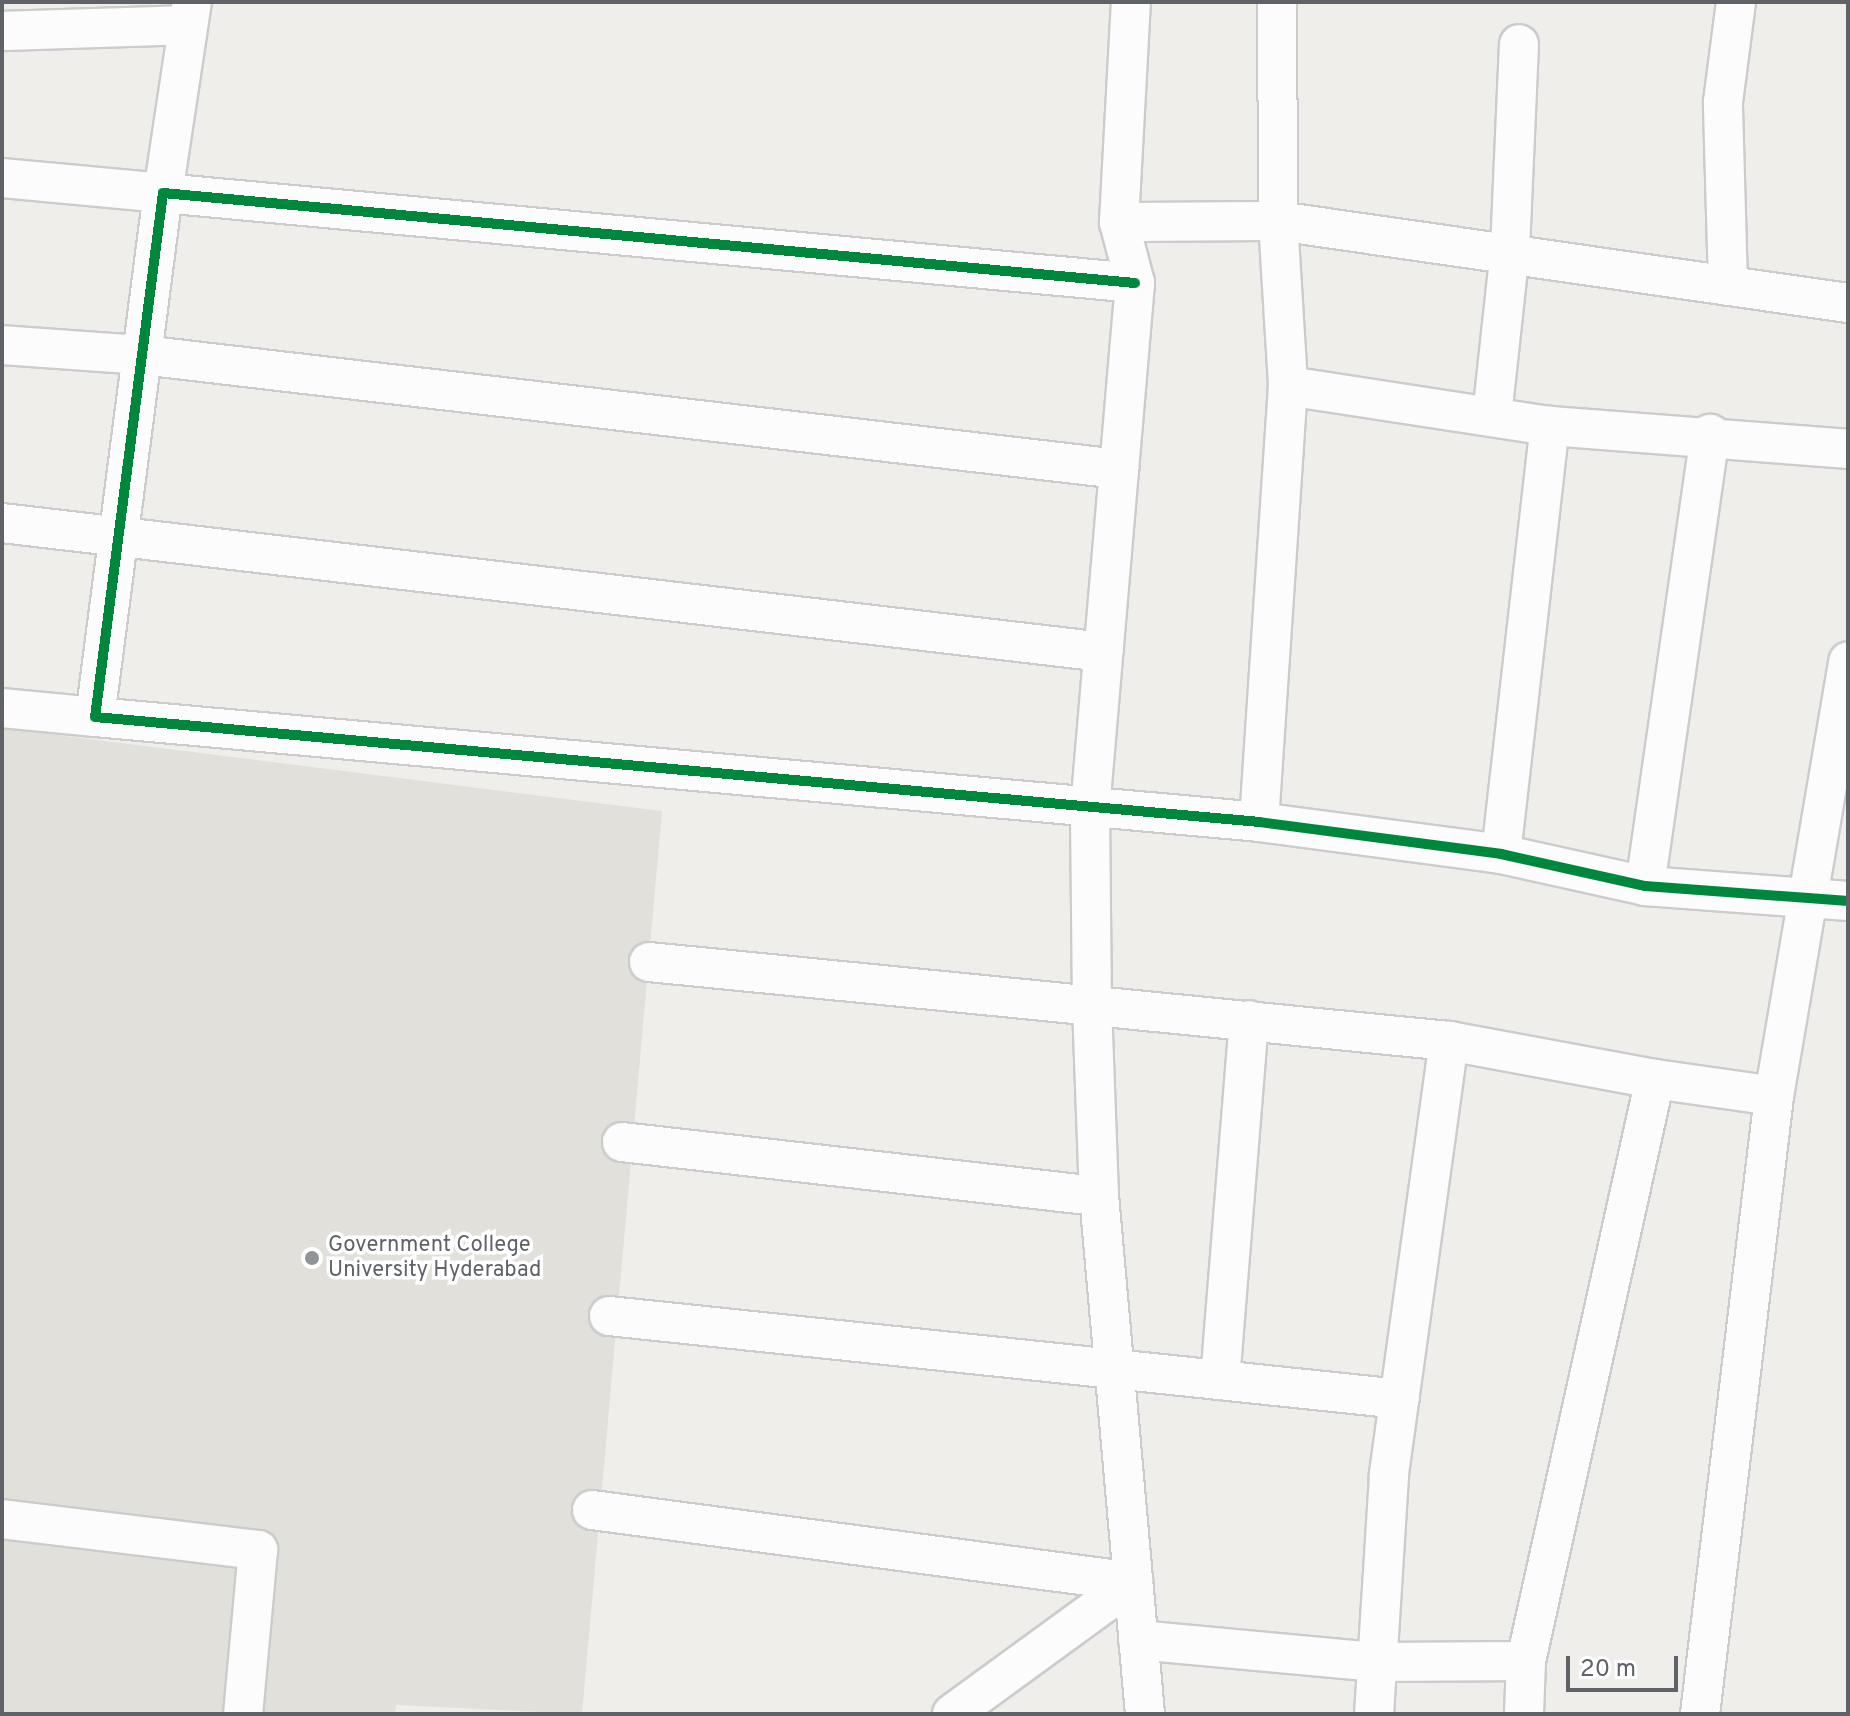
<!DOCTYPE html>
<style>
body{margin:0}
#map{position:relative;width:1850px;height:1716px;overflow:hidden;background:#efeeea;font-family:Overpass,sans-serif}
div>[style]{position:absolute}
.education>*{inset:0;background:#e2e0da}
.roads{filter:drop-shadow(2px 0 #cbcccc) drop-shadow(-2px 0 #cbcccc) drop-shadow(0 2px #cbcccc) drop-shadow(0 -2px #cbcccc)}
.street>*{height:38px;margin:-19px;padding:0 19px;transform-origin:19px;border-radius:19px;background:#fdfcfc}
.cycleway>*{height:10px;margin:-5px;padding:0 5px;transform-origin:5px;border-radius:5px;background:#00873e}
.dots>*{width:22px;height:22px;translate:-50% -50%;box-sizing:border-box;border:4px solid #fff;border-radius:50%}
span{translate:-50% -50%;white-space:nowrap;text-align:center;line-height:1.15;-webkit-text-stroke:7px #fff;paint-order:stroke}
.poi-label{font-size:22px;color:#5f6368}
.left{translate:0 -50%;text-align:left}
.frame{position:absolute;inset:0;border:4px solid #5f6368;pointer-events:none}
.scale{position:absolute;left:1566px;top:1656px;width:112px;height:36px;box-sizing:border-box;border:4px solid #5f6368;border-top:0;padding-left:10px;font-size:24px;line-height:28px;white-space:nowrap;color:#5f6368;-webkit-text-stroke:6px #fff;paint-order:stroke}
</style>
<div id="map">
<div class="education">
<i style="clip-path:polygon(2px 728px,662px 811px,582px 1714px,396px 1705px,395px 1714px,2px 1714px)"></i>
</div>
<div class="roads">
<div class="street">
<i style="left:1277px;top:2px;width:219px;rotate:89.7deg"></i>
<i style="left:1278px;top:221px;width:576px;rotate:8.19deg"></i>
<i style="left:2px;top:31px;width:186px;rotate:-1.8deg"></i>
<i style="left:2px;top:178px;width:162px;rotate:5.3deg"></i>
<i style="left:163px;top:193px;width:193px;rotate:-81.4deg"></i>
<i style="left:1119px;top:222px;width:220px;rotate:-86.9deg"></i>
<i style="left:1135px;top:283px;width:976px;rotate:-174.71deg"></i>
<i style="left:163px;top:193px;width:528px;rotate:97.39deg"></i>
<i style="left:95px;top:717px;width:1169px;rotate:5.15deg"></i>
<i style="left:1259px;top:822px;width:244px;rotate:7.5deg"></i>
<i style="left:1501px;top:854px;width:148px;rotate:12.5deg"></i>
<i style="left:1645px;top:886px;width:204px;rotate:4.2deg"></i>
<i style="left:1728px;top:286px;width:184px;rotate:-91.6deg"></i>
<i style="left:1723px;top:102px;width:101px;rotate:-82.6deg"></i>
<i style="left:2px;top:345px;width:140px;rotate:4.1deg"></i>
<i style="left:142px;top:355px;width:984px;rotate:6.66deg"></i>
<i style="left:1492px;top:416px;width:167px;rotate:-83.8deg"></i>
<i style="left:1510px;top:250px;width:206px;rotate:-87.5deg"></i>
<i style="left:2px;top:523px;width:1109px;rotate:6.68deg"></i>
<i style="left:2px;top:708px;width:93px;rotate:5.5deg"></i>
<i style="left:1259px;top:822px;width:437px;rotate:-86.2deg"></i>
<i style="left:1501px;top:854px;width:431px;rotate:-83.5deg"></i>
<i style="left:1645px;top:886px;width:457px;rotate:-81.8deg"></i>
<i style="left:649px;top:962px;width:804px;rotate:5.64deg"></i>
<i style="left:1449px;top:1041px;width:439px;rotate:97.9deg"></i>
<i style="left:1389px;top:1476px;width:238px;rotate:93.6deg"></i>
<i style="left:1449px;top:1041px;width:209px;rotate:10.5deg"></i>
<i style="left:1655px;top:1079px;width:596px;rotate:102.5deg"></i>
<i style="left:1655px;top:1079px;width:120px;rotate:8.1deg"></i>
<i style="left:622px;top:1142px;width:480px;rotate:6.5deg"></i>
<i style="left:609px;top:1316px;width:795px;rotate:5.99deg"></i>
<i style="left:1220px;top:1380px;width:361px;rotate:-85.4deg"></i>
<i style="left:592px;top:1510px;width:546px;rotate:7.58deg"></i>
<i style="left:1133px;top:1582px;width:224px;rotate:143.9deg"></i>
<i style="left:2px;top:1519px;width:258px;rotate:6.9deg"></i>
<i style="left:258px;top:1550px;width:165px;rotate:95.2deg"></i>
<i style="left:1138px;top:1640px;width:240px;rotate:5.3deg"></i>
<i style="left:1377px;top:1662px;width:149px;rotate:-0.4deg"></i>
<i style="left:1526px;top:1661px;width:53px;rotate:92.2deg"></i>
<i style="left:1145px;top:1714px;width:520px;rotate:-95.07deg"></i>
<i style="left:1099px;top:1196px;width:192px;rotate:-92.1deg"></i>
<i style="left:1092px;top:1004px;width:195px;rotate:-90.6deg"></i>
<i style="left:1090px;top:809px;width:528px;rotate:-85.11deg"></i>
<i style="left:1135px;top:283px;width:63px;rotate:-104.7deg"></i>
<i style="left:1119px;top:222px;width:159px;rotate:-0.4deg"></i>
<i style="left:1278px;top:221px;width:165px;rotate:86.5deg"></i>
<i style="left:1288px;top:386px;width:265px;rotate:8.7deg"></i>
<i style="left:1550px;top:426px;width:299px;rotate:4.4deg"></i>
<i style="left:1700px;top:1714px;width:622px;rotate:-83.17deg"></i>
<i style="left:1774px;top:1096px;width:441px;rotate:-80.3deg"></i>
</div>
</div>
<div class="cycleway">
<i style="left:1135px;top:283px;width:976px;rotate:-174.71deg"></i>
<i style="left:163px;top:193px;width:528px;rotate:97.39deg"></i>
<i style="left:95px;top:717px;width:1169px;rotate:5.15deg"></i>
<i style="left:1259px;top:822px;width:244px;rotate:7.5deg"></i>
<i style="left:1501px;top:854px;width:148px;rotate:12.5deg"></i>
<i style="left:1645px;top:886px;width:204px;rotate:4.2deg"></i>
</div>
<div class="dots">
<i style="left:312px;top:1258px;background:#919496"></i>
</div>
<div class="poi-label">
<span class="left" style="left:328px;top:1258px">Government College<br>University Hyderabad</span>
</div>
<div class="frame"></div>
<div class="scale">20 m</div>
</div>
